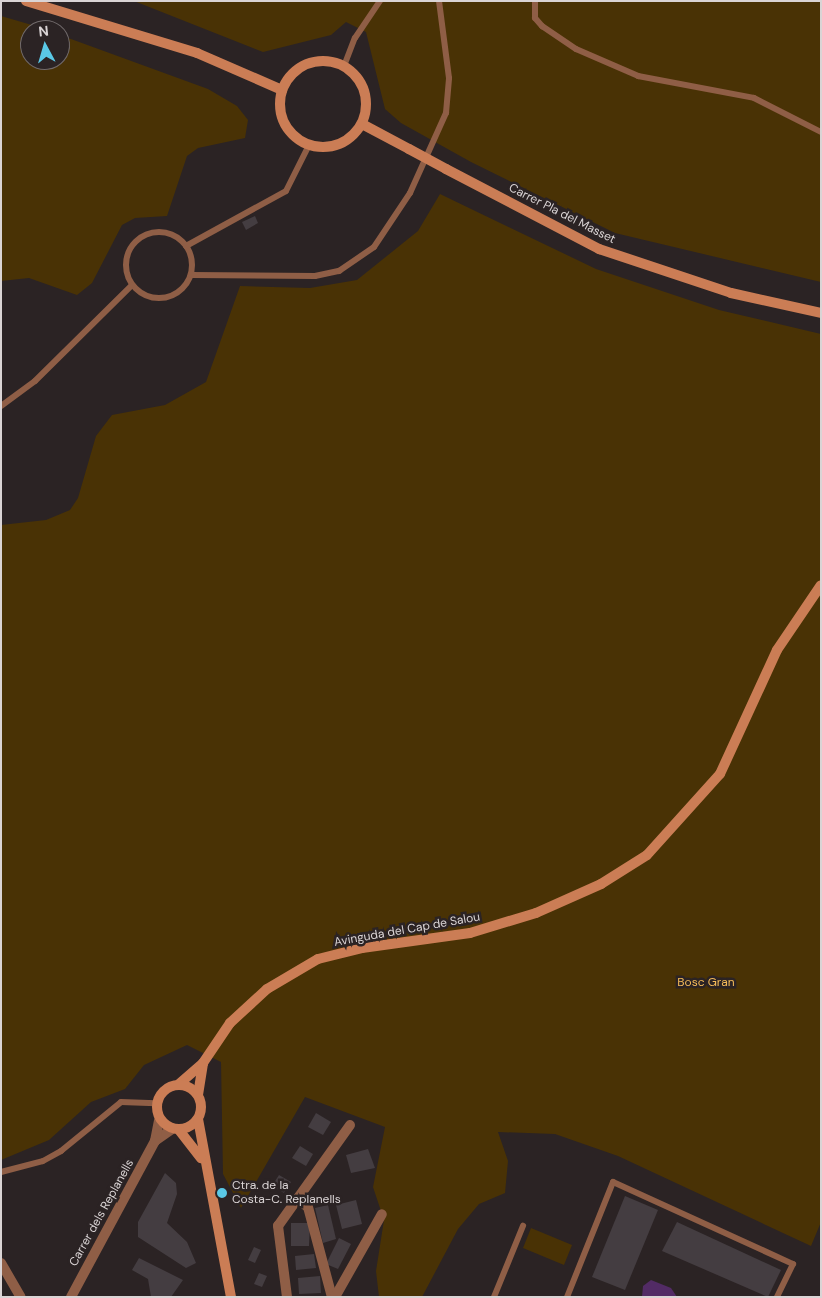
<!DOCTYPE html>
<style>
body{margin:0}
#map{position:relative;width:822px;height:1298px;overflow:hidden;background:#2b2324;font-family:"DM Sans",sans-serif}
div>[style]{position:absolute}
.green>*{inset:0;background:#493205}
.water>*{inset:0;background:#522b65}
.building>*{inset:0;background:#443d41}
.lane>*{height:6px;margin:-3px;padding:0 3px;transform-origin:3px;border-radius:3px;background:#8f5e46}
.lane>.ring{margin:-3px;padding:0;box-sizing:content-box;background:none;border:6px solid #8f5e46;border-radius:50%}
.street>*{height:10px;margin:-5px;padding:0 5px;transform-origin:5px;border-radius:5px;background:#8f5e46}
.secondary>*{height:10px;margin:-5px;padding:0 5px;transform-origin:5px;border-radius:5px;background:#cb7d55}
.secondary>.ring{margin:-5px;padding:0;box-sizing:content-box;background:none;border:10px solid #cb7d55;border-radius:50%}
.secondary-bridge>*{height:10px;margin:-5px;padding:0 5px;transform-origin:5px;border-radius:5px;background:#cb7d55}
.dots>*{width:14px;height:14px;translate:-50% -50%;box-sizing:border-box;border:2px solid #2b2324;border-radius:50%}
span{translate:-50% -50%;white-space:nowrap;text-align:center;line-height:1.15;-webkit-text-stroke:5px #2b2324;paint-order:stroke}
.street-label{font-size:12px;color:#dad4d5}
.park-label{font-size:12px;color:#f6bc59}
.poi-label{font-size:12px;color:#dad4d5}
.left{translate:0 -50%;text-align:left}
.frame{position:absolute;inset:0;border:2px solid #dad4d5;pointer-events:none}
.north{position:absolute;left:20px;top:20px;width:50px;height:50px;box-sizing:border-box;background:#2b2324;border:1px solid #716a6b;border-radius:50%;rotate:354deg;font-size:14px;font-weight:700;line-height:20px;text-align:center;color:#dad4d5}
.north::after{content:'';display:block;margin:auto;width:18px;height:22px;background:#5ac8e6;clip-path:polygon(50% 0,100% 100%,50% 72%,0 100%)}
</style>
<div id="map">
<div class="green">
<i style="clip-path:polygon(134px 1px,821px 1px,821px 282px,615px 233px,471px 162px,401px 123px,385px 109px,366px 32px,346px 22px,331px 35px,263px 52px)"></i>
<i style="clip-path:polygon(1px 16px,49px 30px,30px 30px,30px 60px,60px 60px,60px 35px,208px 89px,237px 106px,248px 120px,245px 138px,198px 148px,187px 156px,167px 216px,135px 218px,122px 225px,92px 283px,77px 295px,29px 278px,1px 281px)"></i>
<i style="clip-path:polygon(440px 194px,596px 269px,719px 310px,821px 334px,821px 1222px,811px 1246px,618px 1156px,555px 1134px,498px 1132px,508px 1161px,505px 1193px,479px 1204px,458px 1229px,422px 1297px,379px 1297px,376px 1271px,384px 1220px,373px 1187px,385px 1127px,305px 1097px,241px 1208px,223px 1174px,221px 1062px,187px 1045px,144px 1065px,125px 1089px,91px 1102px,49px 1140px,1px 1160px,1px 525px,46px 520px,70px 510px,78px 498px,96px 436px,112px 415px,165px 405px,206px 382px,240px 286px,310px 288px,357px 280px,418px 231px)"></i>
<i style="clip-path:polygon(531px 1228px,572px 1245px,564px 1265px,523px 1248px)"></i>
</div>
<div class="water">
<i style="clip-path:polygon(651px 1280px,671px 1288px,677px 1297px,642px 1297px,643px 1286px)"></i>
</div>
<div class="building">
<i style="clip-path:polygon(255px 216px,258px 223px,246px 230px,242px 222px)"></i>
<i style="clip-path:polygon(316px 1113px,331px 1122px,323px 1135px,308px 1127px)"></i>
<i style="clip-path:polygon(300px 1146px,313px 1154px,306px 1166px,292px 1158px)"></i>
<i style="clip-path:polygon(368px 1149px,375px 1168px,351px 1173px,346px 1155px)"></i>
<i style="clip-path:polygon(165px 1173px,176px 1183px,177px 1194px,167px 1223px,187px 1242px,196px 1263px,186px 1268px,138px 1237px,138px 1222px)"></i>
<i style="clip-path:polygon(279px 1175px,291px 1182px,284px 1193px,272px 1186px)"></i>
<i style="clip-path:polygon(625px 1196px,658px 1210px,625px 1290px,592px 1277px)"></i>
<i style="clip-path:polygon(356px 1200px,362px 1224px,342px 1229px,336px 1205px)"></i>
<i style="clip-path:polygon(328px 1205px,336px 1239px,323px 1243px,315px 1208px)"></i>
<i style="clip-path:polygon(677px 1222px,781px 1270px,768px 1297px,662px 1251px)"></i>
<i style="clip-path:polygon(291px 1223px,310px 1223px,309px 1246px,291px 1246px)"></i>
<i style="clip-path:polygon(339px 1238px,351px 1244px,338px 1269px,326px 1264px)"></i>
<i style="clip-path:polygon(254px 1247px,261px 1250px,255px 1263px,248px 1260px)"></i>
<i style="clip-path:polygon(314px 1254px,316px 1268px,296px 1270px,295px 1256px)"></i>
<i style="clip-path:polygon(139px 1258px,183px 1280px,171px 1297px,151px 1297px,148px 1279px,132px 1270px)"></i>
<i style="clip-path:polygon(259px 1273px,267px 1276px,262px 1287px,254px 1284px)"></i>
<i style="clip-path:polygon(320px 1276px,321px 1293px,299px 1294px,298px 1278px)"></i>
</div>
<div class="lane">
<i style="left:535px;top:1px;width:17px;rotate:90deg"></i>
<i style="left:535px;top:18px;width:11px;rotate:49deg"></i>
<i style="left:542px;top:26px;width:41px;rotate:34.1deg"></i>
<i style="left:576px;top:49px;width:68px;rotate:23.5deg"></i>
<i style="left:638px;top:76px;width:118px;rotate:10.7deg"></i>
<i style="left:754px;top:98px;width:75px;rotate:26.9deg"></i>
<i style="left:344px;top:66px;width:30px;rotate:-69deg"></i>
<i style="left:355px;top:38px;width:45px;rotate:-56deg"></i>
<i class="ring" style="left:126px;top:232px;width:60px;height:60px"></i>
<i style="left:186px;top:246px;width:114px;rotate:-28.8deg"></i>
<i style="left:286px;top:191px;width:51px;rotate:-63.4deg"></i>
<i style="left:191px;top:275px;width:124px;rotate:0.5deg"></i>
<i style="left:315px;top:276px;width:25px;rotate:-12deg"></i>
<i style="left:339px;top:271px;width:42px;rotate:-34.4deg"></i>
<i style="left:374px;top:247px;width:65px;rotate:-56.3deg"></i>
<i style="left:410px;top:193px;width:88px;rotate:-65.8deg"></i>
<i style="left:446px;top:113px;width:35px;rotate:-85deg"></i>
<i style="left:449px;top:78px;width:78px;rotate:-97.4deg"></i>
<i style="left:1px;top:406px;width:42px;rotate:-36.3deg"></i>
<i style="left:35px;top:381px;width:136px;rotate:-44.7deg"></i>
<i style="left:1px;top:1172px;width:43px;rotate:-14.7deg"></i>
<i style="left:43px;top:1161px;width:21px;rotate:-29deg"></i>
<i style="left:61px;top:1151px;width:77px;rotate:-39.2deg"></i>
<i style="left:121px;top:1102px;width:35px;rotate:2deg"></i>
<i style="left:494px;top:1297px;width:77px;rotate:-67.8deg"></i>
<i style="left:567px;top:1297px;width:124px;rotate:-68.2deg"></i>
<i style="left:613px;top:1182px;width:198px;rotate:24.5deg"></i>
<i style="left:793px;top:1264px;width:37px;rotate:116deg"></i>
</div>
<div class="street">
<i style="left:155px;top:1141px;width:21px;rotate:-35deg"></i>
<i style="left:298px;top:1200px;width:12px;rotate:35deg"></i>
<i style="left:308px;top:1207px;width:93px;rotate:75.1deg"></i>
<i style="left:1px;top:1263px;width:39px;rotate:60deg"></i>
<i style="left:71px;top:1297px;width:177px;rotate:-61.7deg"></i>
<i style="left:155px;top:1141px;width:21px;rotate:-79deg"></i>
<i style="left:287px;top:1297px;width:72px;rotate:-97.2deg"></i>
<i style="left:278px;top:1226px;width:124px;rotate:-54.5deg"></i>
<i style="left:335px;top:1297px;width:95px;rotate:-60.5deg"></i>
</div>
<div class="secondary">
<i style="left:26px;top:1px;width:179px;rotate:16.9deg"></i>
<i style="left:197px;top:53px;width:93px;rotate:23.5deg"></i>
<i class="ring" style="left:280px;top:61px;width:76px;height:76px"></i>
<i style="left:362px;top:124px;width:53px;rotate:28deg"></i>
<i style="left:446px;top:169px;width:173px;rotate:27.6deg"></i>
<i style="left:599px;top:249px;width:139px;rotate:18.4deg"></i>
<i style="left:731px;top:293px;width:92px;rotate:12.5deg"></i>
<i style="left:179px;top:1084px;width:32px;rotate:-41deg"></i>
<i style="left:203px;top:1063px;width:48px;rotate:-56deg"></i>
<i style="left:230px;top:1023px;width:50px;rotate:-42.6deg"></i>
<i style="left:267px;top:989px;width:59px;rotate:-30.5deg"></i>
<i style="left:318px;top:959px;width:45px;rotate:-14deg"></i>
<i style="left:362px;top:948px;width:109px;rotate:-7.9deg"></i>
<i style="left:470px;top:933px;width:69px;rotate:-16.9deg"></i>
<i style="left:536px;top:913px;width:71px;rotate:-24deg"></i>
<i style="left:601px;top:884px;width:54px;rotate:-32.2deg"></i>
<i style="left:647px;top:855px;width:109px;rotate:-48deg"></i>
<i style="left:720px;top:774px;width:136px;rotate:-65.3deg"></i>
<i style="left:777px;top:650px;width:78px;rotate:-55.9deg"></i>
<i class="ring" style="left:157px;top:1085px;width:34px;height:34px"></i>
<i style="left:198px;top:1095px;width:32px;rotate:-81deg"></i>
<i style="left:198px;top:1119px;width:181px;rotate:79.5deg"></i>
<i style="left:179px;top:1130px;width:36px;rotate:52deg"></i>
</div>
<div class="secondary-bridge">
<i style="left:409px;top:149px;width:42px;rotate:28.4deg"></i>
</div>
<div class="dots">
<i style="left:222px;top:1193px;background:#5ac8e6"></i>
</div>
<div class="street-label">
<span style="left:562px;top:214px;rotate:27deg">Carrer Pla del Masset</span>
<span style="left:407px;top:930px;rotate:-10deg">Avinguda del Cap de Salou</span>
<span style="left:102px;top:1213px;rotate:-61deg">Carrer dels Replanells</span>
</div>
<div class="park-label">
<span style="left:706px;top:983px">Bosc Gran</span>
</div>
<div class="poi-label">
<span class="left" style="left:232px;top:1193px">Ctra. de la<br>Costa-C. Replanells</span>
</div>
<div class="frame"></div>
<div class="north">N</div>
</div>
